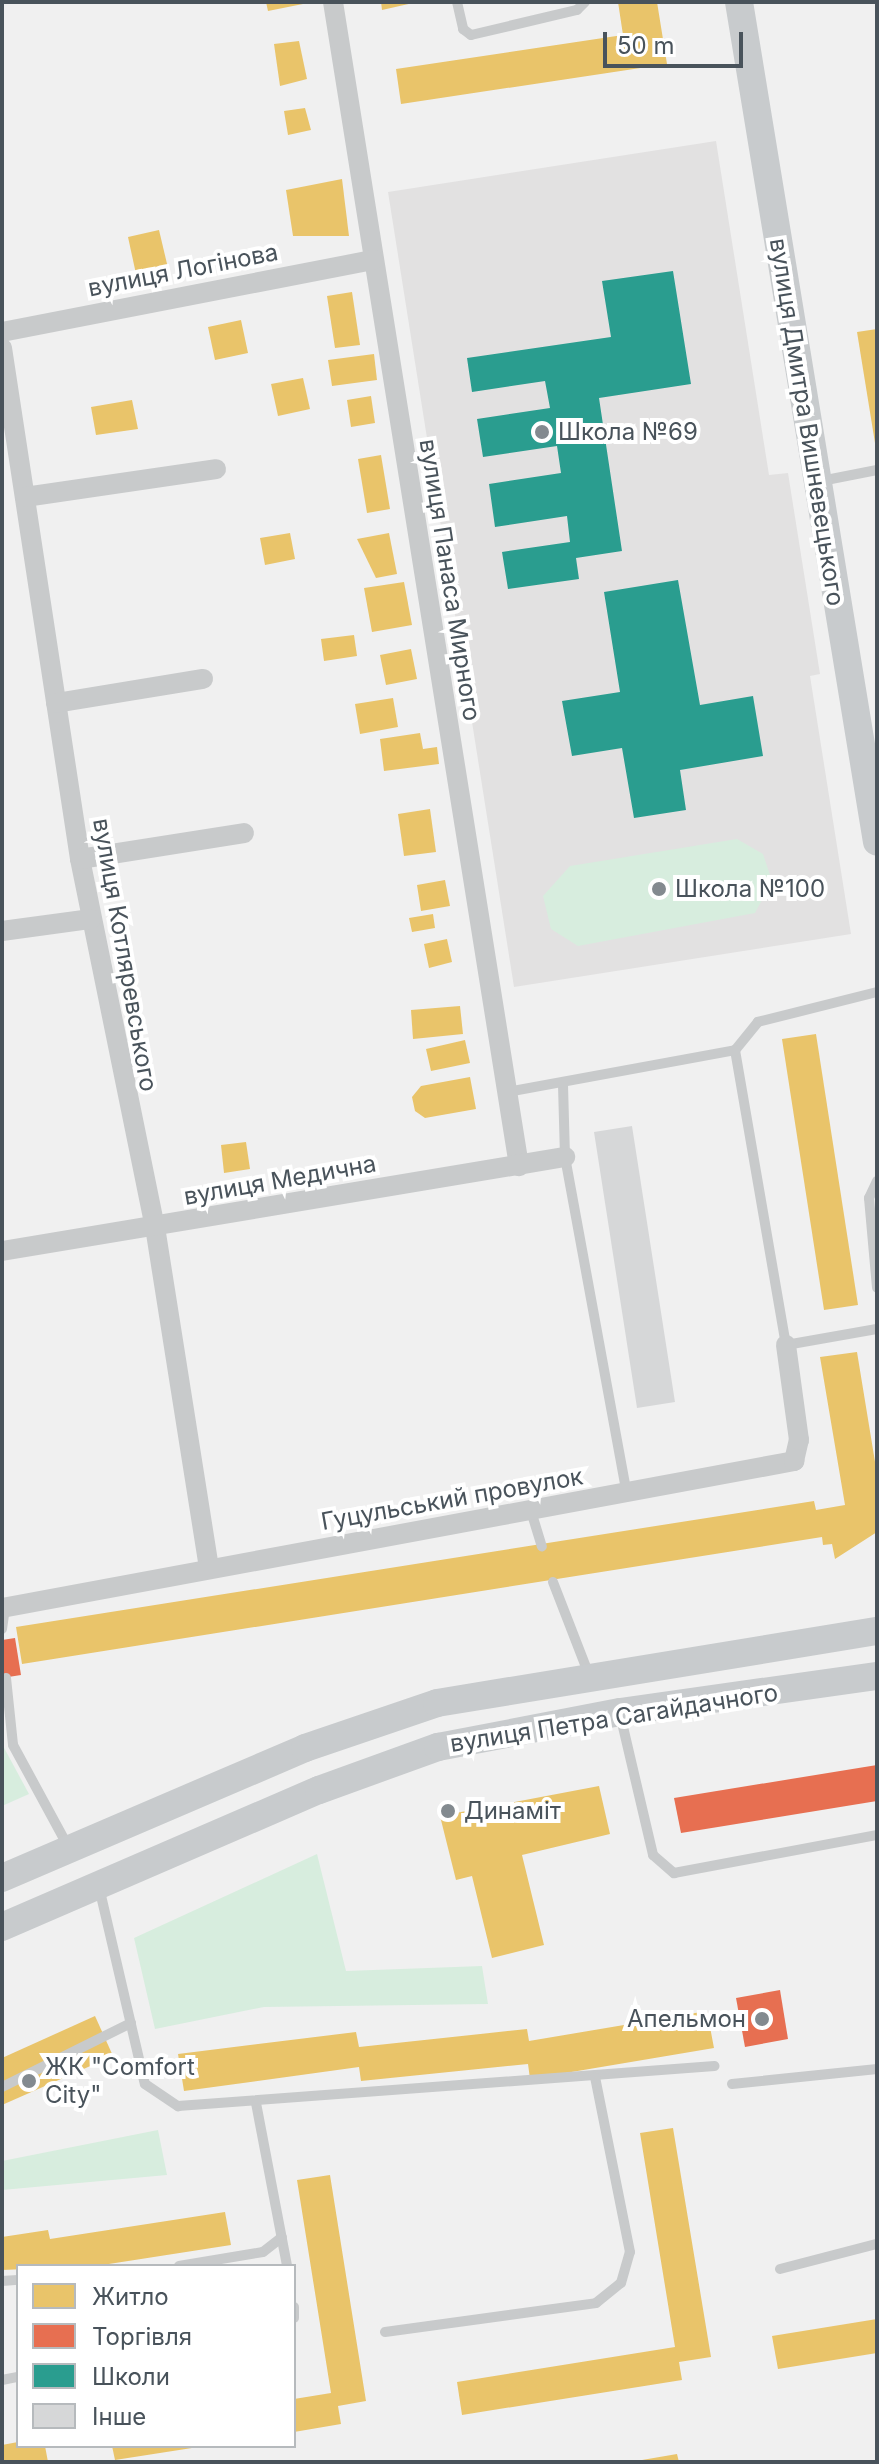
<!DOCTYPE html>
<meta charset="utf-8">
<style>
body{margin:0}
#map{position:relative;width:879px;height:2464px;overflow:hidden;background:#f0f0f0;font-family:Inter,sans-serif}
div>[style]{position:absolute}
.education>*{inset:0;background:#e2e1e1}
.green>*{inset:0;background:#d7edde}
.homes>*{inset:0;background:#e9c46a}
.shops>*{inset:0;background:#e76f51}
.schools>*{inset:0;background:#2a9d8f}
.building>*{inset:0;background:#d6d7d8}
.lane>*{height:10px;margin:-5px;padding:0 5px;transform-origin:5px;border-radius:5px;background:#c8cacb}
.street>*{height:20px;margin:-10px;padding:0 10px;transform-origin:10px;border-radius:10px;background:#c8cacb}
.secondary>*{height:28px;margin:-14px;padding:0 14px;transform-origin:14px;border-radius:14px;background:#c8cbcd}
.dots>*{width:22px;height:22px;translate:-50% -50%;box-sizing:border-box;border:4px solid #fff;border-radius:50%}
span{translate:-50% -50%;white-space:nowrap;text-align:center;line-height:1.15;-webkit-text-stroke:8px #fff;paint-order:stroke}
.street-label{font-size:24px;color:#49535b}
.poi-label{font-size:24px;color:#49535b}
.left{translate:0 -50%;text-align:left}
.right{translate:-100% -50%;text-align:right}
.frame{position:absolute;inset:0;border:4px solid #49535b;pointer-events:none}
.legend{position:absolute;left:16px;top:2264px;width:280px;height:184px;box-sizing:border-box;background:#fff;border:2px solid #b6babd;margin:0;padding:10px 14px;list-style:none;font-size:24px;color:#49535b}
.legend li{display:flex;align-items:center;gap:16px;height:40px}
.legend b{width:40px;border:2px solid #b6babd}
.scale{position:absolute;left:603px;top:32px;width:140px;height:36px;box-sizing:border-box;border:4px solid #49535b;border-top:0;padding-left:10px;font-size:24px;line-height:28px;white-space:nowrap;color:#49535b;-webkit-text-stroke:6px #fff;paint-order:stroke}
</style>
<div id="map">
<div class="education">
<i style="clip-path:polygon(716px 141px,769px 475px,788px 473px,820px 674px,810px 676px,851px 934px,514px 987px,388px 192px)"></i>
</div>
<div class="green">
<i style="clip-path:polygon(737px 839px,763px 854px,772px 881px,755px 913px,578px 946px,551px 929px,543px 896px,570px 866px)"></i>
<i style="clip-path:polygon(2px 1744px,29px 1794px,2px 1806px)"></i>
<i style="clip-path:polygon(317px 1854px,346px 1971px,482px 1966px,488px 2004px,264px 2007px,155px 2029px,134px 1938px)"></i>
<i style="clip-path:polygon(158px 2130px,167px 2175px,2px 2190px,2px 2161px)"></i>
</div>
<div class="homes">
<i style="clip-path:polygon(266px 2px,308px 2px,308px 3px,268px 11px)"></i>
<i style="clip-path:polygon(381px 2px,413px 2px,413px 3px,382px 10px)"></i>
<i style="clip-path:polygon(618px 2px,657px 2px,667px 64px,401px 104px,396px 69px,623px 35px)"></i>
<i style="clip-path:polygon(299px 41px,307px 79px,280px 86px,274px 44px)"></i>
<i style="clip-path:polygon(305px 108px,311px 130px,288px 135px,284px 111px)"></i>
<i style="clip-path:polygon(342px 179px,349px 236px,293px 236px,286px 190px)"></i>
<i style="clip-path:polygon(159px 230px,168px 268px,136px 274px,128px 237px)"></i>
<i style="clip-path:polygon(352px 292px,360px 345px,335px 348px,327px 296px)"></i>
<i style="clip-path:polygon(241px 320px,248px 353px,215px 360px,208px 327px)"></i>
<i style="clip-path:polygon(877px 329px,877px 443px,875px 443px,857px 332px)"></i>
<i style="clip-path:polygon(374px 354px,377px 380px,332px 386px,328px 360px)"></i>
<i style="clip-path:polygon(303px 378px,310px 409px,278px 416px,271px 384px)"></i>
<i style="clip-path:polygon(371px 396px,375px 423px,351px 427px,347px 400px)"></i>
<i style="clip-path:polygon(132px 400px,138px 429px,96px 435px,91px 407px)"></i>
<i style="clip-path:polygon(381px 455px,390px 509px,367px 513px,358px 459px)"></i>
<i style="clip-path:polygon(290px 533px,295px 559px,265px 565px,260px 538px)"></i>
<i style="clip-path:polygon(389px 533px,397px 574px,376px 578px,357px 539px)"></i>
<i style="clip-path:polygon(404px 582px,412px 625px,372px 632px,364px 588px)"></i>
<i style="clip-path:polygon(354px 635px,357px 656px,324px 661px,321px 639px)"></i>
<i style="clip-path:polygon(411px 649px,417px 679px,386px 685px,380px 655px)"></i>
<i style="clip-path:polygon(393px 698px,398px 727px,360px 734px,355px 704px)"></i>
<i style="clip-path:polygon(420px 733px,423px 749px,437px 747px,439px 764px,384px 771px,380px 739px)"></i>
<i style="clip-path:polygon(430px 809px,436px 852px,404px 856px,398px 814px)"></i>
<i style="clip-path:polygon(445px 880px,450px 906px,421px 911px,417px 885px)"></i>
<i style="clip-path:polygon(433px 914px,435px 928px,412px 932px,409px 918px)"></i>
<i style="clip-path:polygon(447px 939px,452px 962px,429px 968px,424px 944px)"></i>
<i style="clip-path:polygon(460px 1006px,463px 1034px,413px 1039px,411px 1010px)"></i>
<i style="clip-path:polygon(816px 1034px,858px 1305px,824px 1310px,782px 1039px)"></i>
<i style="clip-path:polygon(465px 1040px,470px 1063px,431px 1071px,426px 1049px)"></i>
<i style="clip-path:polygon(470px 1077px,476px 1109px,425px 1118px,415px 1111px,412px 1097px,421px 1086px)"></i>
<i style="clip-path:polygon(246px 1142px,250px 1169px,224px 1173px,221px 1145px)"></i>
<i style="clip-path:polygon(857px 1352px,877px 1474px,877px 1532px,835px 1559px,832px 1544px,823px 1545px,822px 1537px,22px 1664px,16px 1627px,814px 1501px,816px 1510px,845px 1505px,820px 1357px)"></i>
<i style="clip-path:polygon(599px 1786px,610px 1834px,522px 1855px,544px 1945px,492px 1958px,472px 1876px,456px 1880px,440px 1816px)"></i>
<i style="clip-path:polygon(707px 2011px,714px 2048px,530px 2079px,528px 2064px,361px 2081px,359px 2067px,184px 2091px,178px 2054px,356px 2032px,359px 2047px,527px 2029px,529px 2041px)"></i>
<i style="clip-path:polygon(95px 2016px,113px 2056px,2px 2105px,2px 2058px)"></i>
<i style="clip-path:polygon(673px 2128px,711px 2357px,679px 2362px,682px 2380px,462px 2415px,457px 2382px,675px 2347px,640px 2133px)"></i>
<i style="clip-path:polygon(330px 2175px,366px 2401px,338px 2406px,341px 2424px,294px 2432px,294px 2399px,331px 2393px,297px 2180px)"></i>
<i style="clip-path:polygon(225px 2212px,231px 2245px,96px 2266px,2px 2270px,2px 2237px,48px 2230px,50px 2239px)"></i>
<i style="clip-path:polygon(877px 2319px,877px 2353px,778px 2369px,772px 2336px)"></i>
<i style="clip-path:polygon(18px 2442px,45px 2446px,48px 2462px,2px 2462px,2px 2445px)"></i>
<i style="clip-path:polygon(112px 2446px,192px 2446px,192px 2448px,115px 2460px)"></i>
<i style="clip-path:polygon(677px 2454px,679px 2462px,642px 2462px,642px 2460px)"></i>
</div>
<div class="shops">
<i style="clip-path:polygon(15px 1638px,21px 1675px,2px 1678px,2px 1640px)"></i>
<i style="clip-path:polygon(877px 1765px,877px 1801px,681px 1833px,674px 1798px)"></i>
<i style="clip-path:polygon(780px 1990px,788px 2039px,745px 2047px,736px 1998px)"></i>
</div>
<div class="schools">
<i style="clip-path:polygon(673px 271px,691px 384px,599px 398px,622px 551px,576px 558px,579px 579px,508px 589px,502px 552px,570px 542px,567px 516px,495px 527px,489px 484px,561px 473px,557px 446px,483px 457px,477px 419px,550px 408px,545px 381px,472px 392px,467px 358px,611px 337px,602px 281px)"></i>
<i style="clip-path:polygon(678px 580px,700px 705px,753px 696px,763px 756px,680px 770px,686px 810px,634px 818px,622px 748px,572px 756px,562px 701px,620px 692px,604px 592px)"></i>
</div>
<div class="building">
<i style="clip-path:polygon(632px 1126px,675px 1402px,637px 1408px,594px 1132px)"></i>
</div>
<div class="lane">
<i style="left:457px;top:2px;width:28px;rotate:77deg"></i>
<i style="left:463px;top:29px;width:10px;rotate:37deg"></i>
<i style="left:471px;top:35px;width:109px;rotate:-13.3deg"></i>
<i style="left:577px;top:10px;width:11px;rotate:-45deg"></i>
<i style="left:821px;top:481px;width:57px;rotate:-11.1deg"></i>
<i style="left:877px;top:992px;width:123px;rotate:165.9deg"></i>
<i style="left:758px;top:1022px;width:36px;rotate:129deg"></i>
<i style="left:735px;top:1050px;width:299px;rotate:80.2deg"></i>
<i style="left:786px;top:1345px;width:92px;rotate:-10deg"></i>
<i style="left:563px;top:1085px;width:72px;rotate:88.4deg"></i>
<i style="left:565px;top:1157px;width:343px;rotate:79.6deg"></i>
<i style="left:507px;top:1092px;width:232px;rotate:-10.4deg"></i>
<i style="left:877px;top:1181px;width:19px;rotate:115deg"></i>
<i style="left:869px;top:1198px;width:90px;rotate:84.9deg"></i>
<i style="left:531px;top:1511px;width:37px;rotate:73deg"></i>
<i style="left:553px;top:1582px;width:100px;rotate:68.8deg"></i>
<i style="left:2px;top:1629px;width:21px;rotate:-82deg"></i>
<i style="left:6px;top:1678px;width:67px;rotate:84deg"></i>
<i style="left:13px;top:1745px;width:117px;rotate:61.5deg"></i>
<i style="left:620px;top:1714px;width:145px;rotate:76.8deg"></i>
<i style="left:653px;top:1855px;width:28px;rotate:41deg"></i>
<i style="left:674px;top:1873px;width:207px;rotate:-10.6deg"></i>
<i style="left:99px;top:1887px;width:202px;rotate:76.9deg"></i>
<i style="left:145px;top:2084px;width:40px;rotate:34deg"></i>
<i style="left:178px;top:2106px;width:538px;rotate:-4.26deg"></i>
<i style="left:732px;top:2084px;width:146px;rotate:-5.9deg"></i>
<i style="left:2px;top:2087px;width:144px;rotate:-26.4deg"></i>
<i style="left:256px;top:2103px;width:166px;rotate:79.2deg"></i>
<i style="left:179px;top:2266px;width:85px;rotate:-9.5deg"></i>
<i style="left:263px;top:2252px;width:24px;rotate:-38deg"></i>
<i style="left:780px;top:2269px;width:100px;rotate:-14.5deg"></i>
<i style="left:2px;top:2281px;width:16px;rotate:-4deg"></i>
<i style="left:294px;top:2307px;width:11px;rotate:90deg"></i>
<i style="left:385px;top:2332px;width:213px;rotate:-7.8deg"></i>
<i style="left:596px;top:2303px;width:32px;rotate:-39deg"></i>
<i style="left:621px;top:2283px;width:32px;rotate:-74deg"></i>
<i style="left:630px;top:2252px;width:178px;rotate:-101.3deg"></i>
<i style="left:2px;top:2380px;width:16px;rotate:-11deg"></i>
</div>
<div class="street">
<i style="left:333px;top:2px;width:1179px;rotate:80.92deg"></i>
<i style="left:2px;top:332px;width:378px;rotate:-11deg"></i>
<i style="left:2px;top:348px;width:517px;rotate:81.32deg"></i>
<i style="left:80px;top:859px;width:376px;rotate:78.5deg"></i>
<i style="left:155px;top:1227px;width:346px;rotate:81deg"></i>
<i style="left:25px;top:497px;width:193px;rotate:-8.3deg"></i>
<i style="left:56px;top:703px;width:149px;rotate:-9.3deg"></i>
<i style="left:80px;top:859px;width:166px;rotate:-9deg"></i>
<i style="left:2px;top:931px;width:90px;rotate:-7.7deg"></i>
<i style="left:2px;top:1251px;width:571px;rotate:-9.48deg"></i>
<i style="left:2px;top:1608px;width:806px;rotate:-10.51deg"></i>
<i style="left:794px;top:1461px;width:22px;rotate:-77deg"></i>
<i style="left:799px;top:1440px;width:96px;rotate:-97.8deg"></i>
</div>
<div class="secondary">
<i style="left:739px;top:2px;width:851px;rotate:80.67deg"></i>
<i style="left:2px;top:1878px;width:330px;rotate:-23.2deg"></i>
<i style="left:305px;top:1748px;width:139px;rotate:-18.8deg"></i>
<i style="left:437px;top:1703px;width:446px;rotate:-9.3deg"></i>
<i style="left:2px;top:1927px;width:345px;rotate:-23.4deg"></i>
<i style="left:319px;top:1790px;width:127px;rotate:-19.9deg"></i>
<i style="left:438px;top:1747px;width:185px;rotate:-10.9deg"></i>
<i style="left:620px;top:1712px;width:260px;rotate:-8deg"></i>
</div>
<div class="dots">
<i style="left:542px;top:432px;background:#838a8f"></i>
<i style="left:659px;top:889px;background:#838a8f"></i>
<i style="left:448px;top:1811px;background:#838a8f"></i>
<i style="left:762px;top:2019px;background:#838a8f"></i>
<i style="left:29px;top:2081px;background:#838a8f"></i>
</div>
<div class="street-label">
<span style="left:183px;top:270px;rotate:-11deg">вулиця Логінова</span>
<span style="left:807px;top:422px;rotate:81deg">вулиця Дмитра Вишневецького</span>
<span style="left:450px;top:580px;rotate:81deg">вулиця Панаса Мирного</span>
<span style="left:125px;top:955px;rotate:80deg">вулиця Котляревського</span>
<span style="left:280px;top:1180px;rotate:-10deg">вулиця Медична</span>
<span style="left:452px;top:1499px;rotate:-10deg">Гуцульський провулок</span>
<span style="left:614px;top:1718px;rotate:-9deg">вулиця Петра Сагайдачного</span>
</div>
<div class="poi-label">
<span class="left" style="left:558px;top:432px">Школа №69</span>
<span class="left" style="left:675px;top:889px">Школа №100</span>
<span class="left" style="left:464px;top:1811px">Динаміт</span>
<span class="right" style="left:746px;top:2019px">Апельмон</span>
<span class="left" style="left:45px;top:2081px">ЖК "Comfort<br>City"</span>
</div>
<div class="frame"></div>
<ul class="legend">
<li><b style="height:22px;background:#e9c46a"></b>Житло</li>
<li><b style="height:22px;background:#e76f51"></b>Торгівля</li>
<li><b style="height:22px;background:#2a9d8f"></b>Школи</li>
<li><b style="height:22px;background:#d6d7d8"></b>Інше</li>
</ul>
<div class="scale">50 m</div>
</div>
